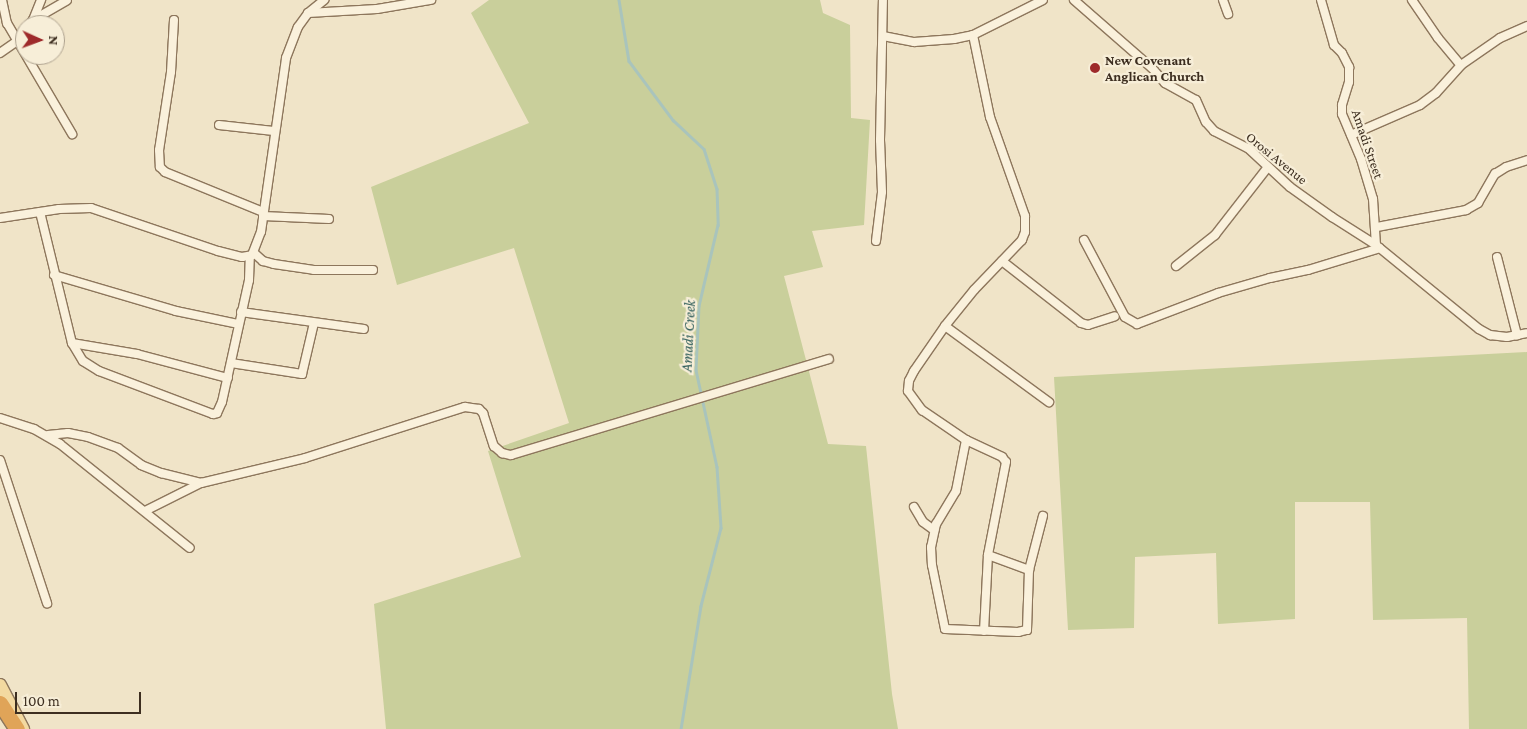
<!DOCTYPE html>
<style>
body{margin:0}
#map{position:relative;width:1527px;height:729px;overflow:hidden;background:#f0e4c8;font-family:"Crimson Pro",serif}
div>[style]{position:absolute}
.green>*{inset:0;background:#c9cf9b}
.stream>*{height:2.5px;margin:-1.25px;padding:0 1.25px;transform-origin:1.25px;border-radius:1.25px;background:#a9c4bc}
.roads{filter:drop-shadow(1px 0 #8d765c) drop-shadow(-1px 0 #8d765c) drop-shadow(0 1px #8d765c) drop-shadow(0 -1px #8d765c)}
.street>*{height:8px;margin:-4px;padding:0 4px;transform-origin:4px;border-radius:4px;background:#faf1dc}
.primary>*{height:12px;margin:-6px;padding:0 6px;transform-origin:6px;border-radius:6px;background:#f3d9a0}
.highway>*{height:15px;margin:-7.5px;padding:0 7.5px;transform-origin:7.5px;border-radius:7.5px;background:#e0a458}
.dots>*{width:14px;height:14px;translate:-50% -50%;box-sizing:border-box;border:2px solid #f7eed8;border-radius:50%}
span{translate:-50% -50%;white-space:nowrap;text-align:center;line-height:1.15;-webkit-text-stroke:4.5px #f7eed8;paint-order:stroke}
.poi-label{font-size:14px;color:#3d2e20;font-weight:700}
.left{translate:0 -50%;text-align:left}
.street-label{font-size:14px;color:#3d2e20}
.water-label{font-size:15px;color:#2f5d5a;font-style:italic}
.north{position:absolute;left:15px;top:15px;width:50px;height:50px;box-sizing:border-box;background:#f7eed8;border:1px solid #ada18e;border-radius:50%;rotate:92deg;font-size:14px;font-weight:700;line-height:20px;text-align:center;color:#3d2e20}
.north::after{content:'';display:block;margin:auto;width:18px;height:22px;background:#9e2a2b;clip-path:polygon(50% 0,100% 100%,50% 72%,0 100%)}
.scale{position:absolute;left:15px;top:692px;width:126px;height:22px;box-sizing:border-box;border:2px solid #3d2e20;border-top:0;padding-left:6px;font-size:15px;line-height:18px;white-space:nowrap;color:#3d2e20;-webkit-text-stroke:4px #f7eed8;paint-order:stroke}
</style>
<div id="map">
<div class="green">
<i style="clip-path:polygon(489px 0,820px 0,823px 13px,850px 25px,851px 118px,870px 120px,864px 225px,812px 231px,823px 267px,784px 276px,828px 444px,866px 446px,892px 694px,898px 729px,386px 729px,374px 604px,521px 557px,488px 451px,569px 423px,514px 248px,397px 285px,371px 187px,529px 123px,471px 13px)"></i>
<i style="clip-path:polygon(1527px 352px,1527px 729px,1469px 729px,1467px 618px,1373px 620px,1370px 502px,1295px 502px,1295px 619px,1218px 624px,1216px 553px,1135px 557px,1134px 628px,1068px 630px,1054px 377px)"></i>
</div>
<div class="stream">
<i style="left:619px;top:0;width:62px;rotate:80.7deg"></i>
<i style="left:629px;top:61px;width:74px;rotate:53.3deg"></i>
<i style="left:673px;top:120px;width:42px;rotate:43.1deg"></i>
<i style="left:704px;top:149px;width:42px;rotate:72deg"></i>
<i style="left:717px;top:189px;width:36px;rotate:88deg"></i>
<i style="left:718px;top:225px;width:83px;rotate:103.2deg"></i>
<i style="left:699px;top:306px;width:64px;rotate:92.7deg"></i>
<i style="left:696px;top:370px;width:99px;rotate:77.8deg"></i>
<i style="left:717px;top:467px;width:61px;rotate:86.2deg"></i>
<i style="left:721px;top:528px;width:81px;rotate:104.4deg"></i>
<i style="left:701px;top:606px;width:125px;rotate:99.2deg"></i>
</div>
<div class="roads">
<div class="street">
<i style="left:2px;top:0;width:24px;rotate:78deg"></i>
<i style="left:7px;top:23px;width:129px;rotate:59.6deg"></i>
<i style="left:1074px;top:0;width:103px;rotate:41.1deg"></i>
<i style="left:1152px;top:68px;width:20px;rotate:49deg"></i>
<i style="left:1165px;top:83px;width:35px;rotate:29deg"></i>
<i style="left:1196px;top:100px;width:24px;rotate:66deg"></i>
<i style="left:1206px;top:122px;width:12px;rotate:48deg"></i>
<i style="left:1214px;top:131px;width:38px;rotate:27deg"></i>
<i style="left:1248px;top:148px;width:57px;rotate:42.9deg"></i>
<i style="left:1290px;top:187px;width:52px;rotate:35.5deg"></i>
<i style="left:1332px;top:217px;width:52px;rotate:32.5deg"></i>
<i style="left:1376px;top:245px;width:133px;rotate:39.2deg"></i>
<i style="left:1479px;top:329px;width:13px;rotate:29deg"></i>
<i style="left:1490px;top:335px;width:17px;rotate:7deg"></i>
<i style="left:1507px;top:337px;width:20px;rotate:-11deg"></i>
<i style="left:1223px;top:0;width:15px;rotate:70deg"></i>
<i style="left:1321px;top:0;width:47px;rotate:73.9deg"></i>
<i style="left:1334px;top:45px;width:11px;rotate:45deg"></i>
<i style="left:1342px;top:53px;width:16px;rotate:63deg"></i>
<i style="left:1349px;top:67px;width:15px;rotate:90deg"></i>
<i style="left:1349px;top:82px;width:24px;rotate:107deg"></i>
<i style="left:1342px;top:105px;width:9px;rotate:90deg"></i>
<i style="left:1342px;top:114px;width:49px;rotate:67.1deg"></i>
<i style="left:1361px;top:159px;width:42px;rotate:73.3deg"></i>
<i style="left:1373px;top:199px;width:46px;rotate:86.3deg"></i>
<i style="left:1412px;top:0;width:46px;rotate:55.6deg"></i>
<i style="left:1438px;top:38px;width:35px;rotate:50deg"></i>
<i style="left:308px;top:13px;width:69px;rotate:-3.3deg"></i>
<i style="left:377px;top:9px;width:55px;rotate:-9.5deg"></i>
<i style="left:33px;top:20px;width:39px;rotate:-30deg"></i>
<i style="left:174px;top:20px;width:52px;rotate:93.3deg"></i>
<i style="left:171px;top:72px;width:79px;rotate:98.7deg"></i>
<i style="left:159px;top:150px;width:17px;rotate:87deg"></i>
<i style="left:160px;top:167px;width:7px;rotate:45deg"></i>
<i style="left:165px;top:172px;width:106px;rotate:22.2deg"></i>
<i style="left:29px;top:25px;width:6px;rotate:-51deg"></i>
<i style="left:33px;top:20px;width:22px;rotate:-68deg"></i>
<i style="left:973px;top:35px;width:84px;rotate:78.3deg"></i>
<i style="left:990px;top:117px;width:105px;rotate:70.5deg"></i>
<i style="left:1025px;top:216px;width:16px;rotate:90deg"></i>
<i style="left:1025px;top:232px;width:9px;rotate:111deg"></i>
<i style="left:1022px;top:240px;width:69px;rotate:133.8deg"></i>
<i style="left:974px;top:290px;width:46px;rotate:128.9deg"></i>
<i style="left:945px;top:326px;width:55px;rotate:124.6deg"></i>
<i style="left:914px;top:371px;width:11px;rotate:117deg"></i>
<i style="left:909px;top:381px;width:10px;rotate:96deg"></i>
<i style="left:908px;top:391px;width:24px;rotate:54deg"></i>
<i style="left:922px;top:410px;width:53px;rotate:34.3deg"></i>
<i style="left:966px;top:440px;width:40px;rotate:25deg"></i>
<i style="left:1002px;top:457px;width:6px;rotate:51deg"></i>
<i style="left:1006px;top:462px;width:95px;rotate:101deg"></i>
<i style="left:988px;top:555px;width:76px;rotate:93deg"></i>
<i style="left:883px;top:36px;width:32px;rotate:11deg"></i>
<i style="left:914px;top:42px;width:40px;rotate:-4.3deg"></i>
<i style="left:954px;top:39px;width:19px;rotate:-12deg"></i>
<i style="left:973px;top:35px;width:78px;rotate:-26.6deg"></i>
<i style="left:0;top:53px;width:21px;rotate:-35deg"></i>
<i style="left:17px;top:41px;width:14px;rotate:-54deg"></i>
<i style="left:219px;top:125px;width:55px;rotate:6.2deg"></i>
<i style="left:1351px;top:135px;width:75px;rotate:-23.5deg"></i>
<i style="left:1420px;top:105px;width:20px;rotate:-37deg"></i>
<i style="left:1436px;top:93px;width:38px;rotate:-48deg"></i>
<i style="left:1461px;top:65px;width:47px;rotate:-34.7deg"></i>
<i style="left:1500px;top:38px;width:30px;rotate:-24deg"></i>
<i style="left:40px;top:212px;width:135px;rotate:76.3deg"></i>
<i style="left:72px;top:343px;width:21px;rotate:59deg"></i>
<i style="left:83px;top:361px;width:19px;rotate:32deg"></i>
<i style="left:99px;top:371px;width:122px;rotate:20.7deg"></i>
<i style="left:213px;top:414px;width:4px;rotate:-14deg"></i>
<i style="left:217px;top:413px;width:12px;rotate:-66deg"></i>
<i style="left:222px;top:402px;width:125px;rotate:-77.5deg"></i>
<i style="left:249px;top:280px;width:24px;rotate:-88deg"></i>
<i style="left:263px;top:216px;width:66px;rotate:2.6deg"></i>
<i style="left:0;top:218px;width:60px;rotate:-8.7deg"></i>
<i style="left:59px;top:209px;width:32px;rotate:-2deg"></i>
<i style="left:91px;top:208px;width:134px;rotate:18.7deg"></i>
<i style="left:218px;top:251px;width:25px;rotate:14deg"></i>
<i style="left:242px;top:257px;width:10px;rotate:-11deg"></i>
<i style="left:252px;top:255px;width:25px;rotate:-69deg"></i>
<i style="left:261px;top:232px;width:176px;rotate:-81.8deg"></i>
<i style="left:286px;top:58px;width:33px;rotate:-69deg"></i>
<i style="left:298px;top:27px;width:17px;rotate:-54deg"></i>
<i style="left:308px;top:13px;width:21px;rotate:-39deg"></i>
<i style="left:1377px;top:227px;width:91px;rotate:-10.8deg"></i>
<i style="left:1466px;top:210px;width:14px;rotate:-30deg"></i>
<i style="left:1478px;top:203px;width:34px;rotate:-60deg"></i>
<i style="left:1495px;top:174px;width:13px;rotate:-32deg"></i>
<i style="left:1506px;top:167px;width:22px;rotate:-18deg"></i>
<i style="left:1084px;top:240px;width:87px;rotate:62deg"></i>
<i style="left:1125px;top:317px;width:14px;rotate:30deg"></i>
<i style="left:1137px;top:324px;width:87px;rotate:-20.9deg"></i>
<i style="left:1218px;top:293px;width:54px;rotate:-16.1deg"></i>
<i style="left:1270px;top:278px;width:39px;rotate:-12deg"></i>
<i style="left:1308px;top:270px;width:75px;rotate:-17deg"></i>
<i style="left:876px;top:241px;width:49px;rotate:-83deg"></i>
<i style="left:882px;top:192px;width:52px;rotate:-92.2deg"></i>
<i style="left:880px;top:140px;width:140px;rotate:-88.8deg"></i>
<i style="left:254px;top:253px;width:12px;rotate:42deg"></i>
<i style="left:263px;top:261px;width:11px;rotate:15deg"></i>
<i style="left:274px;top:264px;width:40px;rotate:8.5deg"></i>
<i style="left:314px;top:270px;width:59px"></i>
<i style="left:1497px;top:257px;width:81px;rotate:75.6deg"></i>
<i style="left:1002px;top:261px;width:100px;rotate:38.1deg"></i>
<i style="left:1081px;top:323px;width:7px;rotate:16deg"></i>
<i style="left:1088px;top:325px;width:28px;rotate:-18deg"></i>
<i style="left:1176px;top:266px;width:50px;rotate:-38.5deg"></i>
<i style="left:1215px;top:235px;width:86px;rotate:-52.1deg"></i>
<i style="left:54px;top:275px;width:127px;rotate:16.4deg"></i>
<i style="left:176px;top:311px;width:63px;rotate:11.8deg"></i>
<i style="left:241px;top:312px;width:124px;rotate:7.9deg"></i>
<i style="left:945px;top:326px;width:129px;rotate:36.2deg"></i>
<i style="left:72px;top:343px;width:66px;rotate:9.6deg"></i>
<i style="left:137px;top:354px;width:94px;rotate:14.8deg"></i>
<i style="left:231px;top:363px;width:72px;rotate:8.8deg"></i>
<i style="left:302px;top:374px;width:52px;rotate:-76.8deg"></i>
<i style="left:0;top:418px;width:36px;rotate:18deg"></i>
<i style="left:34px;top:429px;width:30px;rotate:30deg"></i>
<i style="left:60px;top:444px;width:166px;rotate:38.7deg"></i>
<i style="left:48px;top:435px;width:20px;rotate:-6deg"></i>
<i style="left:68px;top:433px;width:20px;rotate:11deg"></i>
<i style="left:88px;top:437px;width:32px;rotate:20deg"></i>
<i style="left:118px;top:448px;width:29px;rotate:36deg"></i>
<i style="left:141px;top:465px;width:22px;rotate:22deg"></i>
<i style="left:161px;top:473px;width:41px;rotate:14deg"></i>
<i style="left:966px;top:440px;width:52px;rotate:101.1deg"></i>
<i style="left:956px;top:491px;width:39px;rotate:121deg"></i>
<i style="left:936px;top:524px;width:24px;rotate:102deg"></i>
<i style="left:931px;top:547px;width:18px;rotate:87deg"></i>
<i style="left:932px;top:565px;width:65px;rotate:78.5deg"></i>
<i style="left:945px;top:629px;width:73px;rotate:2.4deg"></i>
<i style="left:1018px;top:632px;width:9px;rotate:-13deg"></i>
<i style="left:1027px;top:630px;width:60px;rotate:-88.1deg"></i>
<i style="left:1029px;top:570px;width:56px;rotate:-75.5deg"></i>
<i style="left:0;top:460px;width:151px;rotate:71.8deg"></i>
<i style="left:914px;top:507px;width:17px;rotate:59deg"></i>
<i style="left:923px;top:522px;width:14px;rotate:36deg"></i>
<i style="left:145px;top:511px;width:63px;rotate:-26.6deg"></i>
<i style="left:201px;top:483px;width:107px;rotate:-13.5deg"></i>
<i style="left:305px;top:458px;width:168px;rotate:-17.7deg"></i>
<i style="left:465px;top:407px;width:14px;rotate:8deg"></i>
<i style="left:479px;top:409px;width:6px;rotate:45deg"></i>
<i style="left:483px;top:413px;width:35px;rotate:72deg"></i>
<i style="left:494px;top:446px;width:11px;rotate:41deg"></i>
<i style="left:502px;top:453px;width:9px;rotate:13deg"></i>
<i style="left:511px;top:455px;width:332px;rotate:-16.8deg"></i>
<i style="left:988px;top:555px;width:44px;rotate:20.1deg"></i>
</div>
<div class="primary">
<i style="left:0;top:685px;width:50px;rotate:62.4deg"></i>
</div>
<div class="highway">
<i style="left:0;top:703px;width:31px;rotate:57deg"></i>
</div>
</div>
<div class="dots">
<i style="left:1095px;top:68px;background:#9e2a2b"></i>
</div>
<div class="poi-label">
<span class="left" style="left:1105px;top:68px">New Covenant<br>Anglican Church</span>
</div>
<div class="street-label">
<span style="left:1368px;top:144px;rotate:71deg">Amadi Street</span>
<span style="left:1277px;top:158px;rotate:39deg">Orosi Avenue</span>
</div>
<div class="water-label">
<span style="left:689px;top:336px;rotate:-87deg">Amadi Creek</span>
</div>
<div class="north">N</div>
<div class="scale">100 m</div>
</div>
